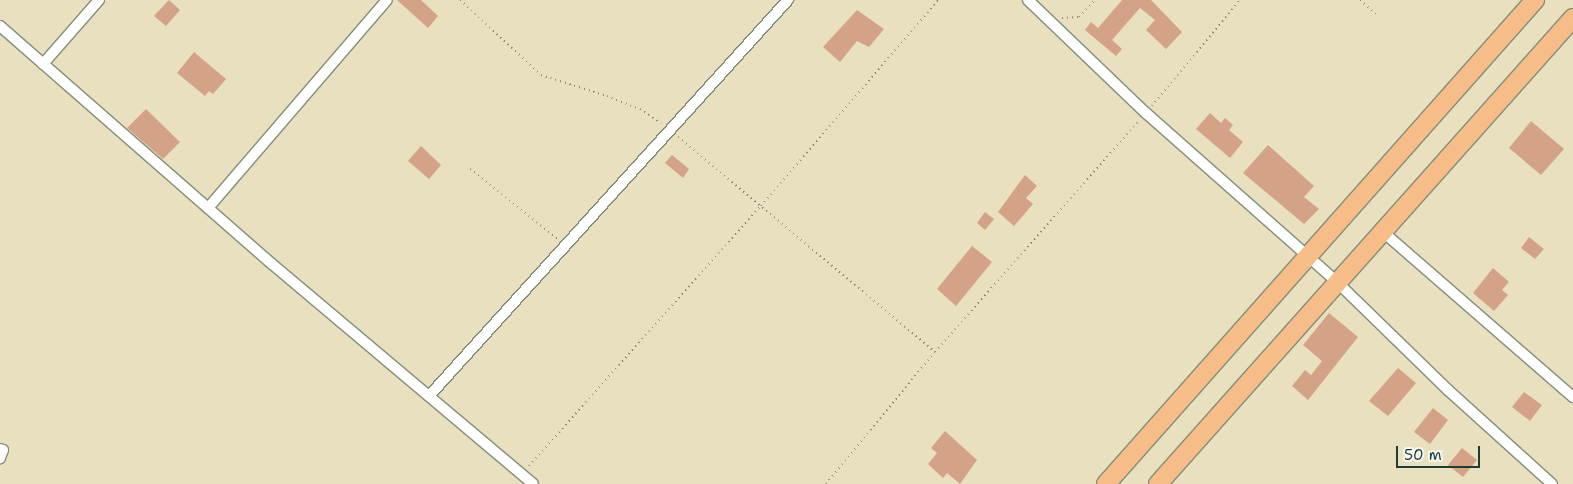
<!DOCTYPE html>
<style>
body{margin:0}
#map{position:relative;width:1573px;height:484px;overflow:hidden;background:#e9e0bf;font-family:"Shantell Sans",sans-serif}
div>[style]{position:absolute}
.building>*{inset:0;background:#d4a387}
.path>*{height:2px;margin-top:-1px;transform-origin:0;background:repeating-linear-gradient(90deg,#848e7a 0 1px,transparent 0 5px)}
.roads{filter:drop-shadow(1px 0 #848e7a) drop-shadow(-1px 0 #848e7a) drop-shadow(0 1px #848e7a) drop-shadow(0 -1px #848e7a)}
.minor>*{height:10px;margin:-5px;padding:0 5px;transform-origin:5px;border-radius:5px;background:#fff}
.trunk>*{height:18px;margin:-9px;padding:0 9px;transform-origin:9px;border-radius:9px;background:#f7bd88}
span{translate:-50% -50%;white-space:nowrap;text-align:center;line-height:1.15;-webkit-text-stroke:4px #f6f6f2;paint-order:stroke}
.scale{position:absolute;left:1396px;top:446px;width:84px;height:22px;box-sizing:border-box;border:2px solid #1f3d34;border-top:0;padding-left:6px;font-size:15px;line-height:18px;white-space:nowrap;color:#1f3d34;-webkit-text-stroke:4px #f6f6f2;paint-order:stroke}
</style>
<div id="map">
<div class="building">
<i style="clip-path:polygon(169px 0,180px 10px,166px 26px,154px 16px)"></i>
<i style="clip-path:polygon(397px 0,421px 0,438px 16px,428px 28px)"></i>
<i style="clip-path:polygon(1122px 0,1151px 0,1182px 32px,1166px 49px,1146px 30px,1155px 20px,1140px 8px,1112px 40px,1122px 49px,1116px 56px,1085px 30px,1091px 22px,1098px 28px)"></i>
<i style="clip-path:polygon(857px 10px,884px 29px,869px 47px,857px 41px,840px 62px,823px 47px)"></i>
<i style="clip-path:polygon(194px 52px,226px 79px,213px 94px,209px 91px,205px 96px,177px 73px)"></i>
<i style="clip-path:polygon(146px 109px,180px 142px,163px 159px,127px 128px)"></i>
<i style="clip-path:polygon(1210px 113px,1221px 123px,1225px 118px,1233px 125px,1229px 130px,1243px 142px,1230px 158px,1196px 129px)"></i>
<i style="clip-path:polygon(1531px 121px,1564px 149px,1541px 175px,1509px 148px)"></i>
<i style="clip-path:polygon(1268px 145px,1314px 186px,1304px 197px,1319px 209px,1304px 224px,1243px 173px)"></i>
<i style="clip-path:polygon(421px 146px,441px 165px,429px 179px,408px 161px)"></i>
<i style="clip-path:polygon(672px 155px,689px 169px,683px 178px,665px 163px)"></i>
<i style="clip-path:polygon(1025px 175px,1037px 186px,1026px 198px,1033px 204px,1014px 226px,998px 212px)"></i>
<i style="clip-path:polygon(985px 212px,994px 219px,985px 230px,977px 223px)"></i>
<i style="clip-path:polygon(1529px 237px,1544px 249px,1535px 259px,1521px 248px)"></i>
<i style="clip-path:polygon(972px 246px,992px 262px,956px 306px,937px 289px)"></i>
<i style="clip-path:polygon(1493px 268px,1509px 282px,1502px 290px,1508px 295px,1494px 311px,1473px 293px)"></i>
<i style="clip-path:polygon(1329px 313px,1358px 337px,1308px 400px,1292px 386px,1305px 370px,1311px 375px,1322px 361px,1303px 345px)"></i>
<i style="clip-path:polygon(1398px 368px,1416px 383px,1388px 416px,1369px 401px)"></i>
<i style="clip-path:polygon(1524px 392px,1542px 405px,1530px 421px,1512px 407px)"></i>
<i style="clip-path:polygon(1433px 408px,1448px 420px,1430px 444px,1414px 432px)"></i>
<i style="clip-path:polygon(945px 431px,977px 460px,960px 484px,947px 473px,943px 478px,928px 464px,937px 453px,931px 448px)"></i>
<i style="clip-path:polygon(1462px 448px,1477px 460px,1463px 477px,1448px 465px)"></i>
</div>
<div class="path">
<i style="left:460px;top:0;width:110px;rotate:42.8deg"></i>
<i style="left:541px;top:75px;width:69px;rotate:17.7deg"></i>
<i style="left:607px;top:96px;width:35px;rotate:22deg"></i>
<i style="left:640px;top:109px;width:25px;rotate:34deg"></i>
<i style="left:1360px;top:0;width:21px;rotate:41deg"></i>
<i style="left:1062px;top:18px;width:17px;rotate:-3deg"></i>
<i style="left:1079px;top:17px;width:23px;rotate:-47deg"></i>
<i style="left:1152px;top:106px;width:138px;rotate:-50.3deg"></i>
<i style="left:678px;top:137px;width:335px;rotate:39.9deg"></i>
<i style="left:470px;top:169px;width:112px;rotate:38.5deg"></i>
<i style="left:529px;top:466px;width:348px;rotate:-48.3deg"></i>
<i style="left:761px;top:206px;width:272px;rotate:-49.3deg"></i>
<i style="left:826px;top:484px;width:171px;rotate:-50.5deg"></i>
<i style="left:935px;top:352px;width:308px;rotate:-48.6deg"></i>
</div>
<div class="roads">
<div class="minor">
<i style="left:1028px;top:0;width:163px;rotate:43.8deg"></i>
<i style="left:1146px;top:113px;width:255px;rotate:41.5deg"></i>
<i style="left:1337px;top:282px;width:155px;rotate:44.2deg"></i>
<i style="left:1448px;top:390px;width:140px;rotate:42.1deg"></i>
<i style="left:0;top:26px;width:361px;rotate:41.2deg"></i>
<i style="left:272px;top:264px;width:341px;rotate:40.1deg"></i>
<i style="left:43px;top:64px;width:85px;rotate:-48.8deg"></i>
<i style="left:208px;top:208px;width:274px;rotate:-49.3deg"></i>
<i style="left:1382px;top:231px;width:253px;rotate:41deg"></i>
<i style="left:429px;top:396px;width:535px;rotate:-47.81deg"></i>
<i style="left:0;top:449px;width:3px;rotate:18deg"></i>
<i style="left:3px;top:450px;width:9px;rotate:111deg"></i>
</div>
<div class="trunk">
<i style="left:1106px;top:484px;width:647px;rotate:-48.45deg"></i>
<i style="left:1158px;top:484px;width:624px;rotate:-48.31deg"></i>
</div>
</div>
<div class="scale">50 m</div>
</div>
